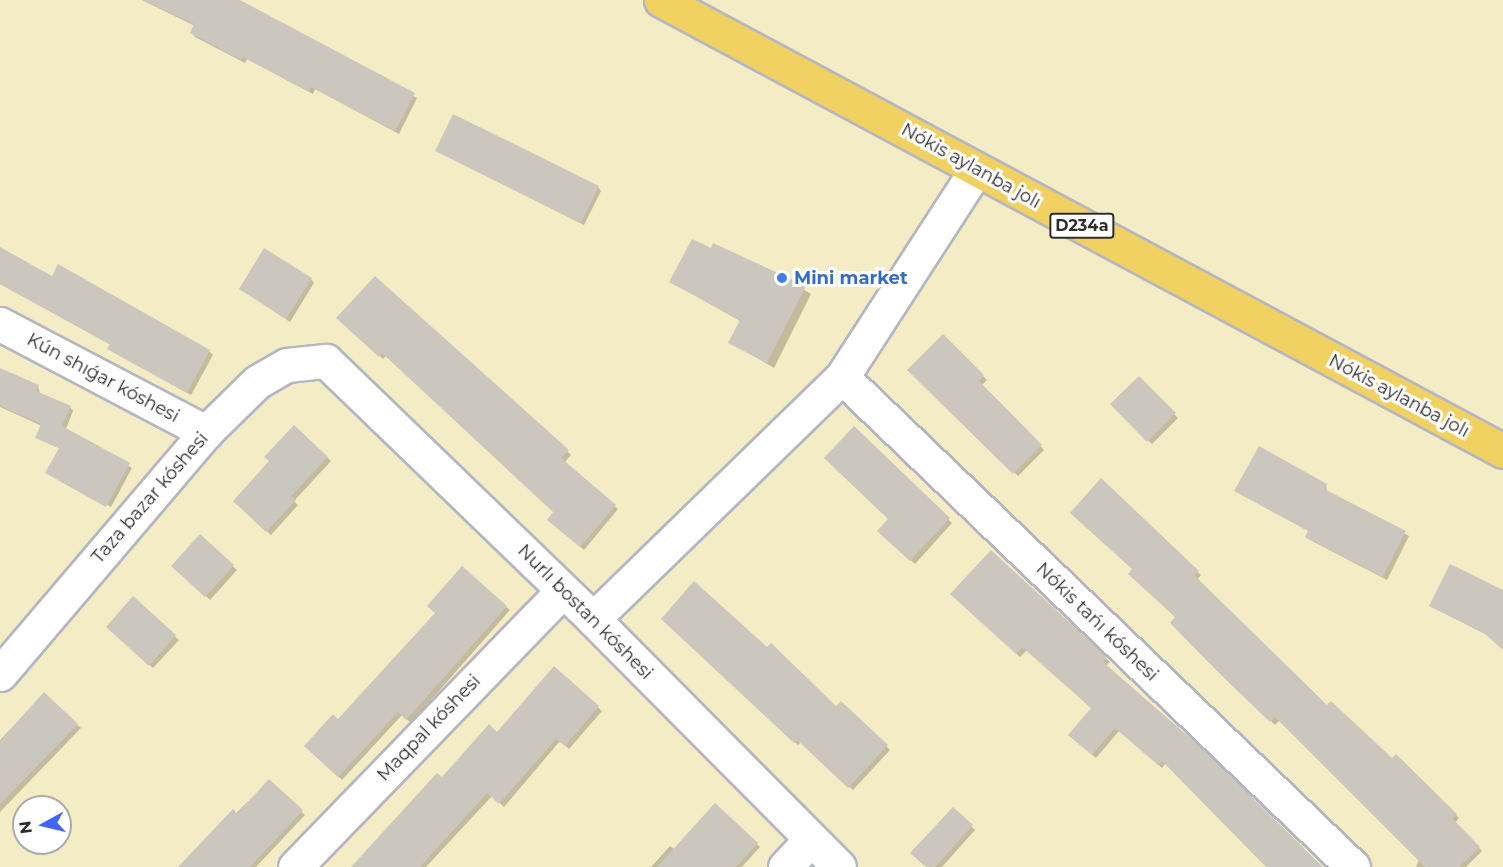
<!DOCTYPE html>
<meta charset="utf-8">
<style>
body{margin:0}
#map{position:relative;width:1503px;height:867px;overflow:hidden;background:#efe9e1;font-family:Montserrat,sans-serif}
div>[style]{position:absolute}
.sand>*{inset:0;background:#f3ecc5}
.shadow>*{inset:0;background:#0003}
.building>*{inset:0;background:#cbc7bf}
.roads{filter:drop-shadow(2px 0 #b4b7c1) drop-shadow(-2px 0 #b4b7c1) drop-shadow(0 2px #b4b7c1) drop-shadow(0 -2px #b4b7c1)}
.minor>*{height:33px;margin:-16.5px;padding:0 16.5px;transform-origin:16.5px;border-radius:16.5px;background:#fff}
.major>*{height:33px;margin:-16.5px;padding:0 16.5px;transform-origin:16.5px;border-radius:16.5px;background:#f2d163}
.dots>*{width:16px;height:16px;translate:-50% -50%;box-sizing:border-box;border:3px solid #fff;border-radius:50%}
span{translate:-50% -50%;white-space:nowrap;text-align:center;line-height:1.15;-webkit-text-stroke:6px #fff;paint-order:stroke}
.shield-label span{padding:2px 4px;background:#fff;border:2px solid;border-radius:4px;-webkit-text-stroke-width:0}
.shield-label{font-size:16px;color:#2e2e2e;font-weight:700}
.street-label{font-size:18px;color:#2e2e2e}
.shop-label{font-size:18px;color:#366cbe;font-weight:700}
.left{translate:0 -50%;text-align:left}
.north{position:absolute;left:12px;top:795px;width:60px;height:60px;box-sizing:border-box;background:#fff;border:2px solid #ababab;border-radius:50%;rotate:262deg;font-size:16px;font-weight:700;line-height:24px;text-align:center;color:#2e2e2e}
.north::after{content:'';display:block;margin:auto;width:21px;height:27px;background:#4264fb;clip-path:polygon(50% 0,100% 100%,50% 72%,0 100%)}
</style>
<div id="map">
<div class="sand">
<i style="clip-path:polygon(evenodd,0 0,1503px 0,1503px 867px,0 867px,0 0,24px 807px,60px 807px,60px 843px,24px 843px,24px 807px)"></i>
</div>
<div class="shadow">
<i style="clip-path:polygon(142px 0,233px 0,417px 98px,399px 134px,315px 89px,313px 94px,247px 59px,245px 63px,195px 37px,192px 33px,195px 26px)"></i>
<i style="clip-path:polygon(437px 151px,598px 187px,601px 191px,584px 225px)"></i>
<i style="clip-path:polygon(0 249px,53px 278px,59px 266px,209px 351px,213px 355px,191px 395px,113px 352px,111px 345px,0 284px)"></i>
<i style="clip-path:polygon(767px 268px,811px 294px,774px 368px,730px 342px,740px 321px,671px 282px,765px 272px)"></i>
<i style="clip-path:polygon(311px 279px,314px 283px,290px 322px,241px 289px)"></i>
<i style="clip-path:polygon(339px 318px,567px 451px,571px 455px,564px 463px,618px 509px,584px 550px,553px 523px,555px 513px,387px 355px,383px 359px)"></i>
<i style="clip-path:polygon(943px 336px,987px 380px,982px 385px,1044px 450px,1018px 476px,909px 370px)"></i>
<i style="clip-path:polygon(0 369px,38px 386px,40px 394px,70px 407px,73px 411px,66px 429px,132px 468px,111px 507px,49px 473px,60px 449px,37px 437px,42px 426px,0 407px)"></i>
<i style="clip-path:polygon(1139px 378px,1178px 418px,1152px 444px,1112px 404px)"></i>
<i style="clip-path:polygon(294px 427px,331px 461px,294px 501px,298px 505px,271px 535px,235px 501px,271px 461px)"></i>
<i style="clip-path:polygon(854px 428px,952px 523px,915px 564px,879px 531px,890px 519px)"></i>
<i style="clip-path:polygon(1101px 481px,1201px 575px,1197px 580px,1327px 708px,1392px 760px,1396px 756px,1459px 818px,1455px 823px,1482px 851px,1466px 867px,1416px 867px,1419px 859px,1280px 720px,1275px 725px,1227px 678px,1134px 569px)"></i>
<i style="clip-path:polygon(1326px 485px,1327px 492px,1409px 536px,1387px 580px,1310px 540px,1306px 537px,1315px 533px,1238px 492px)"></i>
<i style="clip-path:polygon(200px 536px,237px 570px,210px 600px,173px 566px)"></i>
<i style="clip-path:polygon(991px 552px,1106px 658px,1110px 662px,1106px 666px,1322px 867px,1268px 867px,1166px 763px,1162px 768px,1119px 731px,1096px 758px,1070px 735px,1093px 708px,1027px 650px,1020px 657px,953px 594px)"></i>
<i style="clip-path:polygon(1503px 592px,1503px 648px,1489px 636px,1430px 606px)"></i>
<i style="clip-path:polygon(133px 598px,179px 640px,153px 668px,108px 627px)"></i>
<i style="clip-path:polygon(506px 607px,510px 610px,411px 723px,402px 715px,342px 780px,306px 746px)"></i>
<i style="clip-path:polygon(663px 619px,836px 708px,841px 703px,890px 750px,853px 790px,801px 742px,798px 745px)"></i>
<i style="clip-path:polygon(554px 669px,602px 711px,569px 749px,560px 741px,504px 807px,492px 796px,426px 867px,352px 867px,442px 779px,498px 734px)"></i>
<i style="clip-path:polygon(44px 694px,81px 728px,0 812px,0 740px)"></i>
<i style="clip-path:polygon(269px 781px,305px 815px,256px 867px,181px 867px)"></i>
<i style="clip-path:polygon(715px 805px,760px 847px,742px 867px,651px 867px,670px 846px,675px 850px)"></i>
<i style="clip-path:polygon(953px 809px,975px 830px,942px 867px,928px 867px)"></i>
</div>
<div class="building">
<i style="clip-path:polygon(143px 0,240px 0,415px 93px,395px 131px,311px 87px,309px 92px,243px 57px,241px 60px,190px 33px,194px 24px)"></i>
<i style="clip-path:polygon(453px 114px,599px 186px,581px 223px,435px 151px)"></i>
<i style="clip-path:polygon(692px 239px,711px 248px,713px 243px,806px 286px,767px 363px,728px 343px,740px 320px,669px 282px)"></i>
<i style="clip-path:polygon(0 247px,52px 276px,58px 264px,210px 350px,187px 393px,107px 349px,110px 344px,0 284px)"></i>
<i style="clip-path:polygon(264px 248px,312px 278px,286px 319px,239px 289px)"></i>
<i style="clip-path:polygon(375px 276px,569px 450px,561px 458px,616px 505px,580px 547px,547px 520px,553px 512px,382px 353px,379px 357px,336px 318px)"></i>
<i style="clip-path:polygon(943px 334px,984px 375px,979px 381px,1042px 445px,1013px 474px,907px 370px)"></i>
<i style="clip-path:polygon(0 368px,39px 385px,36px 391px,71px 406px,62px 426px,130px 463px,106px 507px,45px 473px,59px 448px,35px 438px,41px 424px,0 406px)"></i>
<i style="clip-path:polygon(1139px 376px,1176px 413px,1147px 442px,1110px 404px)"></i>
<i style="clip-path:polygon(294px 425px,328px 457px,291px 496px,296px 500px,266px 532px,233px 501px,269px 461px,264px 457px)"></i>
<i style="clip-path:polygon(854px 426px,950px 518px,910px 561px,877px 531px,888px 519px,824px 458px)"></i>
<i style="clip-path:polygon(1259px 446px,1327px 484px,1324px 489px,1406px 531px,1383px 577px,1305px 537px,1308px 531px,1234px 491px)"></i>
<i style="clip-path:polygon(1101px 478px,1199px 571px,1194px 575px,1327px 705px,1331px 701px,1392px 758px,1396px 754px,1457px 814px,1452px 818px,1480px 847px,1459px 867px,1425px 867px,1275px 717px,1270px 722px,1221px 675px,1170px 623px,1175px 617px,1128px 574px,1132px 569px,1070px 513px)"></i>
<i style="clip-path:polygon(200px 534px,234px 565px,205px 597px,171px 566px)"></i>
<i style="clip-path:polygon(991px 550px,1107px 657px,1103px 662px,1204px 750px,1323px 867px,1266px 867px,1162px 761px,1158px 765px,1115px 728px,1092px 755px,1068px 735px,1091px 708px,1022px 647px,1016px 654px,950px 594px)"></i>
<i style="clip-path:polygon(1450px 564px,1503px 590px,1503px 650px,1484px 633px,1429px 606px)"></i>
<i style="clip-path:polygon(462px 566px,507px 606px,406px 720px,398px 712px,338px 777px,304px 746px,333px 714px,338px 719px,435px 613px,427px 606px)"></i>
<i style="clip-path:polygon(694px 581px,767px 647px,771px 643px,836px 706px,841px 701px,888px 745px,848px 788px,797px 740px,794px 743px,661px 619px)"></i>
<i style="clip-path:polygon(133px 596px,176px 635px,149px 666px,106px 627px)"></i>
<i style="clip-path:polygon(554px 666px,599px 706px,565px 746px,556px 739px,499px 804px,487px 793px,420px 867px,351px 867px,437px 773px,442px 777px,489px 724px,497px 732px)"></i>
<i style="clip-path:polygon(44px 692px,78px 724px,0 804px,0 741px)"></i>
<i style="clip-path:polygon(269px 779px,303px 810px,250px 867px,178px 867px,233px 809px,237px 814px)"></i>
<i style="clip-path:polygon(715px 803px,758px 843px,736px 867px,657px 867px)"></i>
<i style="clip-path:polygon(953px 807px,973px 825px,935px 867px,926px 867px,910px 853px)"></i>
</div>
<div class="roads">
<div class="minor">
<i style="left:0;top:324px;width:233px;rotate:27.7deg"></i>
<i style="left:842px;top:377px;width:708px;rotate:43.8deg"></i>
<i style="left:593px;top:619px;width:347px;rotate:-44.2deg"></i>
<i style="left:842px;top:377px;width:247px;rotate:-57.1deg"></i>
<i style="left:0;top:674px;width:318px;rotate:-49.6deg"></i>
<i style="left:206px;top:432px;width:71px;rotate:-44.4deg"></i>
<i style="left:257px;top:382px;width:34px;rotate:-30deg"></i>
<i style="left:287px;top:365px;width:39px;rotate:-6deg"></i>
<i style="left:326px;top:361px;width:371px;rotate:44deg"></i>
<i style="left:593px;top:619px;width:349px;rotate:45.2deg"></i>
<i style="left:295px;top:867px;width:385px;rotate:-45.9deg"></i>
<i style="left:785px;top:867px;width:38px;rotate:-47deg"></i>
</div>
<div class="major">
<i style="left:661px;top:0;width:955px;rotate:28.17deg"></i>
</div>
</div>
<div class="dots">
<i style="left:782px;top:278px;background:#3f7fe0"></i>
</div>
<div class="shield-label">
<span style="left:1082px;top:226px">D234a</span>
</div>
<div class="street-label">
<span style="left:971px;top:166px;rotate:29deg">Nókis aylanba jolı</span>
<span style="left:103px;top:378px;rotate:28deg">Kún shıǵar kóshesi</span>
<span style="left:1399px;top:396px;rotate:28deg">Nókis aylanba jolı</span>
<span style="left:150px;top:498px;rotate:-49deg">Taza bazar kóshesi</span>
<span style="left:585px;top:612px;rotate:45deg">Nurlı bostan kóshesi</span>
<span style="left:1097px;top:622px;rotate:44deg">Nókis tańı kóshesi</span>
<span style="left:429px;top:728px;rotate:-46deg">Maqpal kóshesi</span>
</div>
<div class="shop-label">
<span class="left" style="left:794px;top:278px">Mini market</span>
</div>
<div class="north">N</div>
</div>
